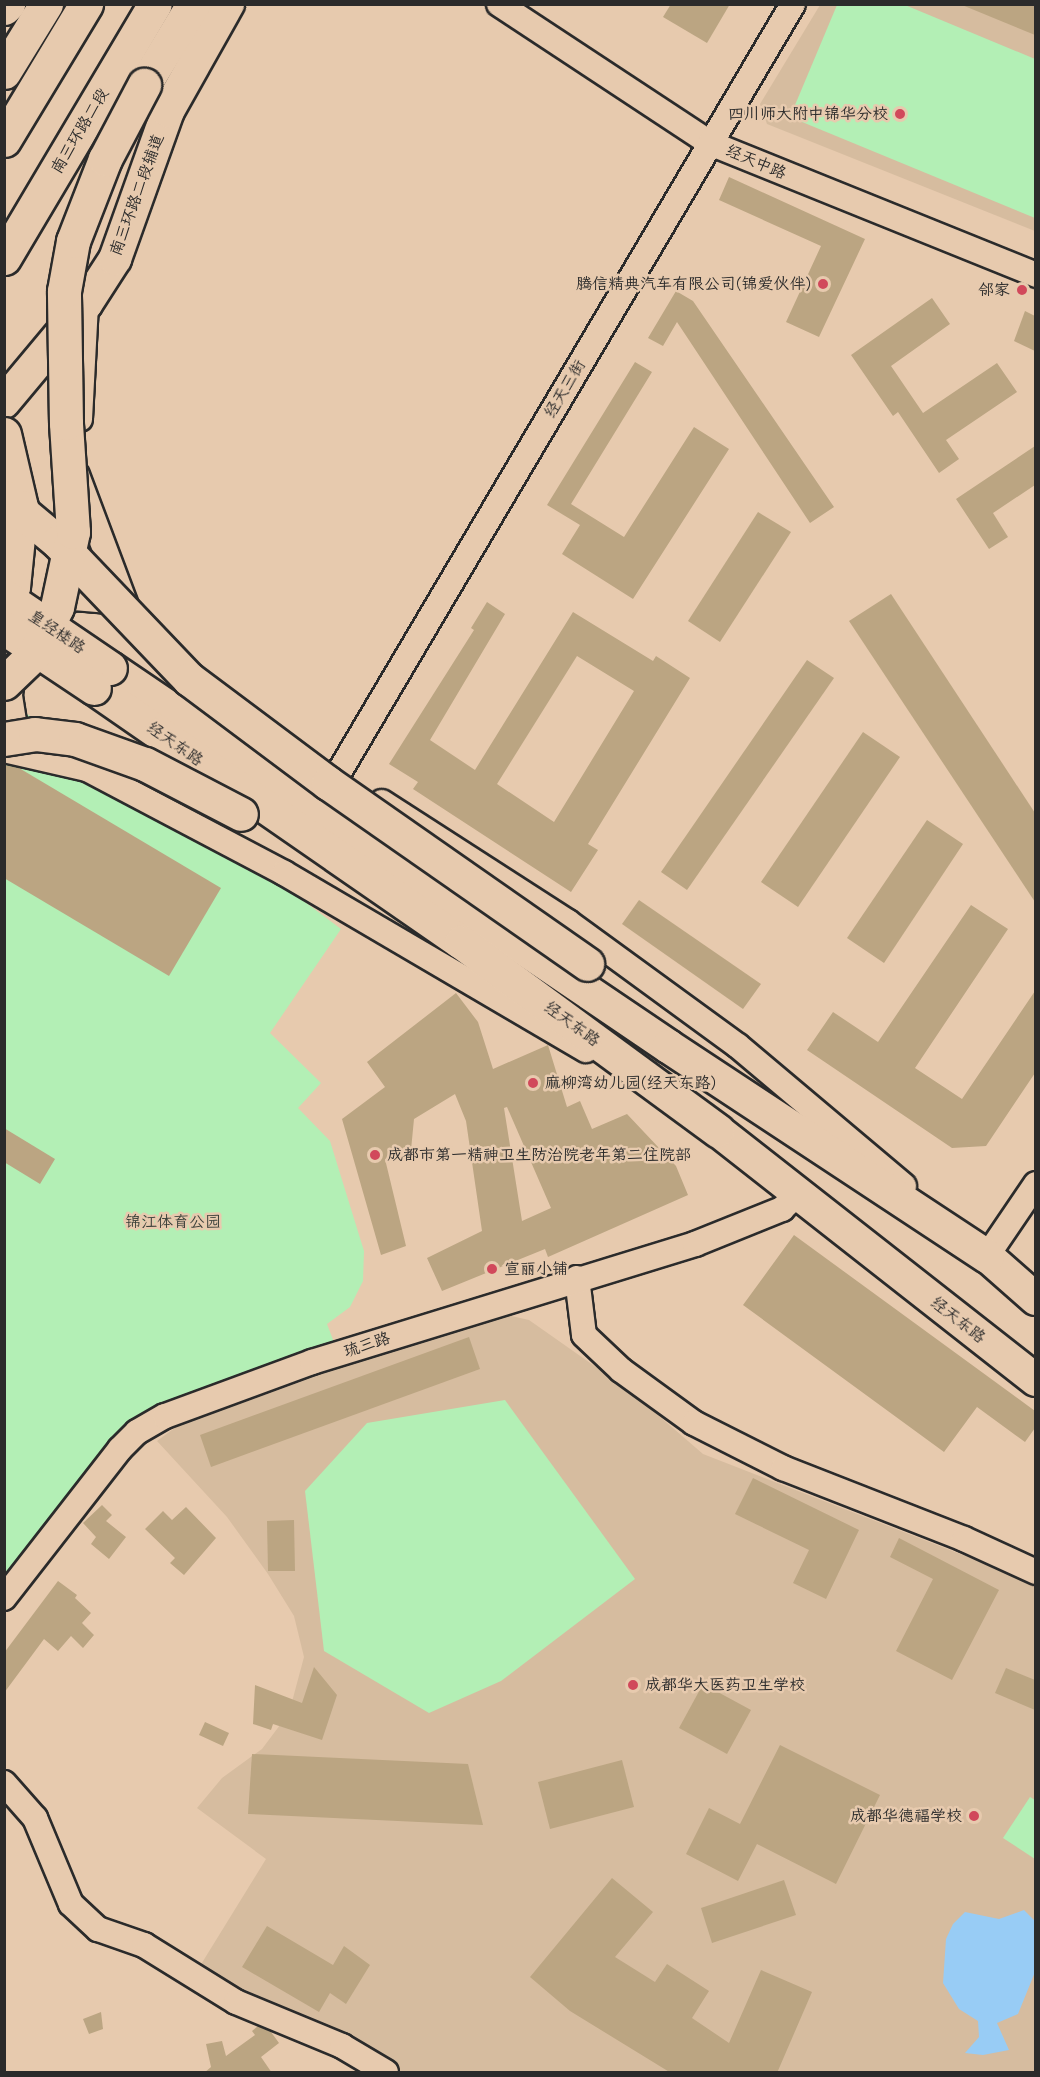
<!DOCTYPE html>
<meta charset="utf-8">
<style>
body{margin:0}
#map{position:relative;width:1040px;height:2077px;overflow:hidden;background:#e7caae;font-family:"Comic Neue","LXGW WenKai TC",sans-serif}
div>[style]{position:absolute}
.built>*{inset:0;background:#d6bc9f}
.green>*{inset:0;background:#b3efb5}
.water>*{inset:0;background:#98ccf5}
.building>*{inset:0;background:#bba582}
.roads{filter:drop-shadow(2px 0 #2b2b2b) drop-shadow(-2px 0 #2b2b2b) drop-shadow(0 2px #2b2b2b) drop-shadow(0 -2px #2b2b2b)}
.minor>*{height:24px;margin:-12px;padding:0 12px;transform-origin:12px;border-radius:12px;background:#e7caae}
.major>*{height:32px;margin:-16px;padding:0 16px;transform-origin:16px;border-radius:16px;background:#e7caae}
.highway>*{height:33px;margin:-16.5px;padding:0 16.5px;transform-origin:16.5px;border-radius:16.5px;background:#e7caae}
.bridges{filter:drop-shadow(2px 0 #2b2b2b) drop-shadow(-2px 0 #2b2b2b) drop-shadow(0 2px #2b2b2b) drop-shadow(0 -2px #2b2b2b)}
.highway-bridge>*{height:33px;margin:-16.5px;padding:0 16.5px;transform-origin:16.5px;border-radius:16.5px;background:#e7caae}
.dots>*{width:16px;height:16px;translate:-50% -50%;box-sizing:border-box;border:3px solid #e7caae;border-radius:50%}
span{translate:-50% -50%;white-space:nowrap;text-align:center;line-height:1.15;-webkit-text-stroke:5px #e7caae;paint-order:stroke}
.poi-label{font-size:16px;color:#2b2b2b}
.right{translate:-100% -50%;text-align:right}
.left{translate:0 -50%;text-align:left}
.street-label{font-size:16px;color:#2b2b2b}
.park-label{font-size:16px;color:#393f39}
.frame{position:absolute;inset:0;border:6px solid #2b2b2b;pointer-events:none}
</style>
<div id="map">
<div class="built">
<i style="clip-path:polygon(820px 5px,1035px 5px,1035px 231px,767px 124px,760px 104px)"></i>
<i style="clip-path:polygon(494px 1312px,529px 1320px,630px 1391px,703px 1454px,1035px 1583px,1035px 2072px,359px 2072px,329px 2048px,200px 1966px,266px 1859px,197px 1808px,222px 1778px,262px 1749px,289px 1713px,304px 1657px,294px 1616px,268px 1574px,227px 1517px,157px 1441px,176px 1427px)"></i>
</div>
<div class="green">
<i style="clip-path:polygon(837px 5px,905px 5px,1035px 59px,1035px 218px,790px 117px)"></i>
<i style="clip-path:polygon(4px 700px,177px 806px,341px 929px,270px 1033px,321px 1083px,298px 1108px,330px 1141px,364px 1251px,363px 1281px,350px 1307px,327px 1324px,335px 1345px,143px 1412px,114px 1437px,5px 1577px)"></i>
<i style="clip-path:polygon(505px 1400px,635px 1579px,501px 1681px,429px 1713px,324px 1651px,305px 1491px,367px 1423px)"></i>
<i style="clip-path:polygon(1030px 1797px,1035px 1800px,1035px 1859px,1003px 1838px)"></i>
</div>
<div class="water">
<i style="clip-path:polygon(1024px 1910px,1035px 1921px,1035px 1972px,1018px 2014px,997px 2023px,1009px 2050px,983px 2055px,965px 2053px,979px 2037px,978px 2021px,959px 2009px,943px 1983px,946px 1939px,953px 1924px,965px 1912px,999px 1919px)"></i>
</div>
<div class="building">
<i style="clip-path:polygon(671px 4px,730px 4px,707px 43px,663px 17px)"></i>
<i style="clip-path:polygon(962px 4px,1035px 4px,1035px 35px,962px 5px)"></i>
<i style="clip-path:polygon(729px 177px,865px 239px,819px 337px,786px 322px,821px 246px,719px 200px)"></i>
<i style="clip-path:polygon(676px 291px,693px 301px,834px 507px,810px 523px,677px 322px,663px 346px,648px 338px)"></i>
<i style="clip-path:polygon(932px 298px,950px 324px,891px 366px,923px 413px,997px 363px,1017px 392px,946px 440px,959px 459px,939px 473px,898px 412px,893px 416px,851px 355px)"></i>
<i style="clip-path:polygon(1025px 311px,1035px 316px,1035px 351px,1014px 341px)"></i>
<i style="clip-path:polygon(635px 362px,652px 372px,571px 504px,624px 537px,694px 427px,729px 449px,633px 599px,562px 554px,580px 525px,547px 505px)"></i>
<i style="clip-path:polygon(1035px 446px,1035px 485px,993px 513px,1008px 537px,989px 549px,956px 499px)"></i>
<i style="clip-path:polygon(758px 512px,791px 532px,720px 642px,688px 621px)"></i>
<i style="clip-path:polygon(891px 594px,1035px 813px,1035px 902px,849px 621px)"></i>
<i style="clip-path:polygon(evenodd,487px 602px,505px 614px,430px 740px,475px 770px,573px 612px,653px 661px,656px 656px,690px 678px,588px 844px,598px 850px,571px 892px,413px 789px,418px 782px,389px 764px,474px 630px,471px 628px,487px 602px,577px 656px,634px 691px,554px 822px,497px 784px,577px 656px)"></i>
<i style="clip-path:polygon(807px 660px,834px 678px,687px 890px,661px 872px)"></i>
<i style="clip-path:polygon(863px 732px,900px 757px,798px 907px,761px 882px)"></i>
<i style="clip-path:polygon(4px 765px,19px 768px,221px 888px,169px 976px,4px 878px)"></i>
<i style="clip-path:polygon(927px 820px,963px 844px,884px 963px,847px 938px)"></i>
<i style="clip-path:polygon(639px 900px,761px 984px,743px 1009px,622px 924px)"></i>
<i style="clip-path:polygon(971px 905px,1008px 929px,915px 1068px,962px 1099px,1035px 991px,1035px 1073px,986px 1146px,952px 1148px,807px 1050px,833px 1012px,878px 1042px)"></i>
<i style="clip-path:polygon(evenodd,456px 993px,478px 1022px,493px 1069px,548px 1045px,567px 1107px,580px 1101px,592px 1129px,627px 1114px,676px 1166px,688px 1195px,548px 1257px,545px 1249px,442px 1291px,427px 1258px,482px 1231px,466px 1121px,455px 1094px,414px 1119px,411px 1150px,385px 1159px,406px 1246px,381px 1255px,342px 1119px,385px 1087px,367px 1062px,456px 993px,507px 1107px,551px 1208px,522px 1221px,504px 1108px,507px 1107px)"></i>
<i style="clip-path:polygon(4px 1128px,55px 1159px,40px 1184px,4px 1162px)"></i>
<i style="clip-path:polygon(794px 1235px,1035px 1411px,1035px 1428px,1025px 1442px,977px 1407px,944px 1452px,743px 1305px)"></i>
<i style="clip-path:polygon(469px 1337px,480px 1369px,211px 1467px,200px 1435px)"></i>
<i style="clip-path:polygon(753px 1478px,859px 1530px,826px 1599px,793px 1583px,809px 1550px,735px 1514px)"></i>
<i style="clip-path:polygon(102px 1505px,112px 1515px,106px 1521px,126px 1537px,109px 1559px,91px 1544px,96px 1537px,83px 1523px)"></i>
<i style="clip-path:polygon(186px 1507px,216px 1538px,184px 1575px,170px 1563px,175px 1558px,145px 1529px,163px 1511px,172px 1520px)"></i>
<i style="clip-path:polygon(294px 1520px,295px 1571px,268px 1571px,267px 1521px)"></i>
<i style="clip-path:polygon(899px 1538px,999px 1590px,952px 1680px,896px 1651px,933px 1579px,890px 1557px)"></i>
<i style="clip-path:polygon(58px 1581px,77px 1595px,75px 1598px,91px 1613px,82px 1623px,94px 1635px,83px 1648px,71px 1636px,58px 1651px,44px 1639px,4px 1693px,4px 1653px)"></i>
<i style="clip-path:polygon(314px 1667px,337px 1695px,322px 1740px,273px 1724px,271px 1730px,253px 1724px,255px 1685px,302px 1703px)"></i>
<i style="clip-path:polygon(1006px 1668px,1035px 1680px,1035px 1710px,995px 1693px)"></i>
<i style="clip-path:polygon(703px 1684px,751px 1710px,727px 1754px,679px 1728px)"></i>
<i style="clip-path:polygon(205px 1722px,229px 1733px,223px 1746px,199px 1735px)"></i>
<i style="clip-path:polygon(780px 1745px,880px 1795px,836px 1884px,757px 1844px,738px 1881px,686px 1854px,709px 1808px,740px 1824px)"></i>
<i style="clip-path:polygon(252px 1754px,468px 1764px,483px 1825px,248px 1814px)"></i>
<i style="clip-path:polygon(622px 1760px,634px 1807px,550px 1829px,538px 1782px)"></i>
<i style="clip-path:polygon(612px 1878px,653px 1912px,615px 1957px,655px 1982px,667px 1964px,709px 1991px,692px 2018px,729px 2043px,761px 1970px,812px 1992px,777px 2073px,671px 2073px,570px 2011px,530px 1977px)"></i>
<i style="clip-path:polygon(784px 1880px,796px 1915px,712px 1943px,701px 1908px)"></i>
<i style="clip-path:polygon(267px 1926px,333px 1965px,344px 1946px,370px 1965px,346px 2004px,330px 1993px,319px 2012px,242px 1967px)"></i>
<i style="clip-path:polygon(101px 2012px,103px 2029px,89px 2034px,83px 2019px)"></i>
<i style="clip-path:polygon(258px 2026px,271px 2032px,279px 2043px,261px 2057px,272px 2073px,204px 2073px,211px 2067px,206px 2044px,222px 2041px,226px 2056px,255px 2035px,252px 2031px)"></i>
</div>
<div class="roads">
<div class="minor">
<i style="left:499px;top:4px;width:253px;rotate:33.4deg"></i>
<i style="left:710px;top:143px;width:352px;rotate:22deg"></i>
<i style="left:80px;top:419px;width:115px;rotate:-87deg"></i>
<i style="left:77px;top:475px;width:142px;rotate:69.4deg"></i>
<i style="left:45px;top:611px;width:32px;rotate:-24deg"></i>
<i style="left:74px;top:598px;width:47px;rotate:4.9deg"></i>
<i style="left:14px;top:666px;width:30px;rotate:98deg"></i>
<i style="left:10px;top:696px;width:26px;rotate:81deg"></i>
<i style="left:14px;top:722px;width:32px;rotate:66deg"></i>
<i style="left:4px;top:750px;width:85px;rotate:12.9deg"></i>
<i style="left:87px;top:769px;width:223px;rotate:27.8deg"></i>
<i style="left:284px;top:873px;width:350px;rotate:30.4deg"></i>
<i style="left:338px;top:774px;width:894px;rotate:-59.42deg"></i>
<i style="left:382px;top:802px;width:221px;rotate:32.8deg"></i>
<i style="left:568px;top:922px;width:210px;rotate:36.1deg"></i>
<i style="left:738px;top:1046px;width:217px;rotate:40.1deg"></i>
<i style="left:975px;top:1246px;width:16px;rotate:40deg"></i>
<i style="left:987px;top:1256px;width:87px;rotate:-55.8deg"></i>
<i style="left:577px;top:1278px;width:57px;rotate:83deg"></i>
<i style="left:584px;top:1335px;width:51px;rotate:43.4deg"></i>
<i style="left:621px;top:1370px;width:90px;rotate:36deg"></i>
<i style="left:694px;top:1423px;width:100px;rotate:26.8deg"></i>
<i style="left:783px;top:1468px;width:194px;rotate:21.4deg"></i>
<i style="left:964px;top:1539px;width:79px;rotate:24.6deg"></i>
<i style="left:4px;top:1598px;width:189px;rotate:-52.1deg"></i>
<i style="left:120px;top:1449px;width:24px;rotate:-45deg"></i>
<i style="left:137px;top:1432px;width:32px;rotate:-30deg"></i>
<i style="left:165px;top:1416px;width:157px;rotate:-20.2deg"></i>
<i style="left:312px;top:1362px;width:401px;rotate:-17.1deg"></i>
<i style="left:695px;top:1244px;width:94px;rotate:-21.9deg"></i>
<i style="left:782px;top:1209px;width:21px;rotate:-45deg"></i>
<i style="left:4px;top:1783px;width:47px;rotate:48.5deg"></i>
<i style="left:35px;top:1818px;width:93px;rotate:67.3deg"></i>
<i style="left:71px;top:1904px;width:37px;rotate:43deg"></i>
<i style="left:98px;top:1929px;width:49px;rotate:19.2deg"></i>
<i style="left:144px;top:1945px;width:108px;rotate:31.8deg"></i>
<i style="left:236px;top:2002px;width:115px;rotate:22.5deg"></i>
<i style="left:342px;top:2046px;width:51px;rotate:30.6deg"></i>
</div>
<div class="major">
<i style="left:4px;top:402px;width:128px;rotate:-50.1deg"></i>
<i style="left:86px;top:304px;width:54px;rotate:-57.2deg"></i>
<i style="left:115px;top:259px;width:157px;rotate:-70.3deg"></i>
<i style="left:168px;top:111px;width:123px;rotate:-60.7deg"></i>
<i style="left:717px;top:1130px;width:405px;rotate:38.1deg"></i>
<i style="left:987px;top:1256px;width:65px;rotate:41.3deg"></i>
</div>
<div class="highway">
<i style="left:4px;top:8px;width:6px;rotate:-45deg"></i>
<i style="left:4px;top:72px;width:80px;rotate:-58.3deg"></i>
<i style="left:144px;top:85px;width:95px;rotate:-58.8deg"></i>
<i style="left:4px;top:140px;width:159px;rotate:-58.9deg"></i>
<i style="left:4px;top:258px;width:295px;rotate:-59.3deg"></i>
<i style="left:110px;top:668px;width:674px;rotate:34.11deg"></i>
<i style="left:668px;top:1046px;width:382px;rotate:33.4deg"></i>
<i style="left:94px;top:688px;width:446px;rotate:34.7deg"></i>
<i style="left:461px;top:942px;width:318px;rotate:36.3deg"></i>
</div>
</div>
<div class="bridges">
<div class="highway-bridge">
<i style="left:4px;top:434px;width:75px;rotate:76.9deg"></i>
<i style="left:21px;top:507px;width:80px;rotate:95.7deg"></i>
<i style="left:13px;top:587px;width:18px;rotate:119deg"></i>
<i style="left:4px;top:497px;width:70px;rotate:39.8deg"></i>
<i style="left:58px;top:542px;width:190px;rotate:46.3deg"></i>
<i style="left:189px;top:679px;width:174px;rotate:36.8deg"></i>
<i style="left:328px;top:783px;width:316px;rotate:34.9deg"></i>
<i style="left:4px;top:596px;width:128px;rotate:34.2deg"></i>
<i style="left:4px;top:628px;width:108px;rotate:33.7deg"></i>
<i style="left:4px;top:683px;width:42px;rotate:-44deg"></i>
<i style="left:34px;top:654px;width:52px;rotate:-63.9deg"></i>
<i style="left:57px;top:607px;width:77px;rotate:-78deg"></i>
<i style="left:73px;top:532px;width:109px;rotate:-93.7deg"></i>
<i style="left:66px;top:423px;width:132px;rotate:-90.9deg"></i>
<i style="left:64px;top:291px;width:51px;rotate:-79.8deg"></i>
<i style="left:73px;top:241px;width:88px;rotate:-68.7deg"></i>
<i style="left:105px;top:159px;width:84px;rotate:-62.2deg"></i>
<i style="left:4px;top:739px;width:31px;rotate:-9deg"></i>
<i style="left:35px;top:734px;width:40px;rotate:7.1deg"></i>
<i style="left:75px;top:739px;width:74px;rotate:19.7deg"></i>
<i style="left:145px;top:764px;width:108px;rotate:27.5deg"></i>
</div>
</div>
<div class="dots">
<i style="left:900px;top:114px;background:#d1495b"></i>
<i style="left:823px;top:284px;background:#d1495b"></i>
<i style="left:1022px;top:290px;background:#d1495b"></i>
<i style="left:533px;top:1083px;background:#d1495b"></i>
<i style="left:375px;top:1155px;background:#d1495b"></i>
<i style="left:492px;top:1269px;background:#d1495b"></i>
<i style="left:633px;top:1685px;background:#d1495b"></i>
<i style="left:974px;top:1816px;background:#d1495b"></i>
</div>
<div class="poi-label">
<span class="right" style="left:888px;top:114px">四川师大附中锦华分校</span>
<span class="right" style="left:811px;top:284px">腾信精典汽车有限公司(锦爱伙伴)</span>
<span class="right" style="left:1010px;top:290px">邻家</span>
<span class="left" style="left:545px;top:1083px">麻柳湾幼儿园(经天东路)</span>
<span class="left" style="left:387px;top:1155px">成都市第一精神卫生防治院老年第二住院部</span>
<span class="left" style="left:504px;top:1269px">宣丽小铺</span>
<span class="left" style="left:645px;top:1685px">成都华大医药卫生学校</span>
<span class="right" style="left:962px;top:1816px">成都华德福学校</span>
</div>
<div class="street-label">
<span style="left:80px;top:131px;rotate:-59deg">南三环路二段</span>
<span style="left:756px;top:162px;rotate:23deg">经天中路</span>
<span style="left:137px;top:195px;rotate:-70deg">南三环路二段辅道</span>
<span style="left:565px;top:389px;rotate:-59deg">经天三街</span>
<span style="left:57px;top:632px;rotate:34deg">皇经楼路</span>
<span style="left:175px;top:744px;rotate:35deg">经天东路</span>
<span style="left:572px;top:1024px;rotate:36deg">经天东路</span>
<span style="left:958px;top:1320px;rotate:38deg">经天东路</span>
<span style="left:367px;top:1345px;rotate:-18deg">琉三路</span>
</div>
<div class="park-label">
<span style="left:173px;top:1222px">锦江体育公园</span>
</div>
<div class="frame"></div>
</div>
